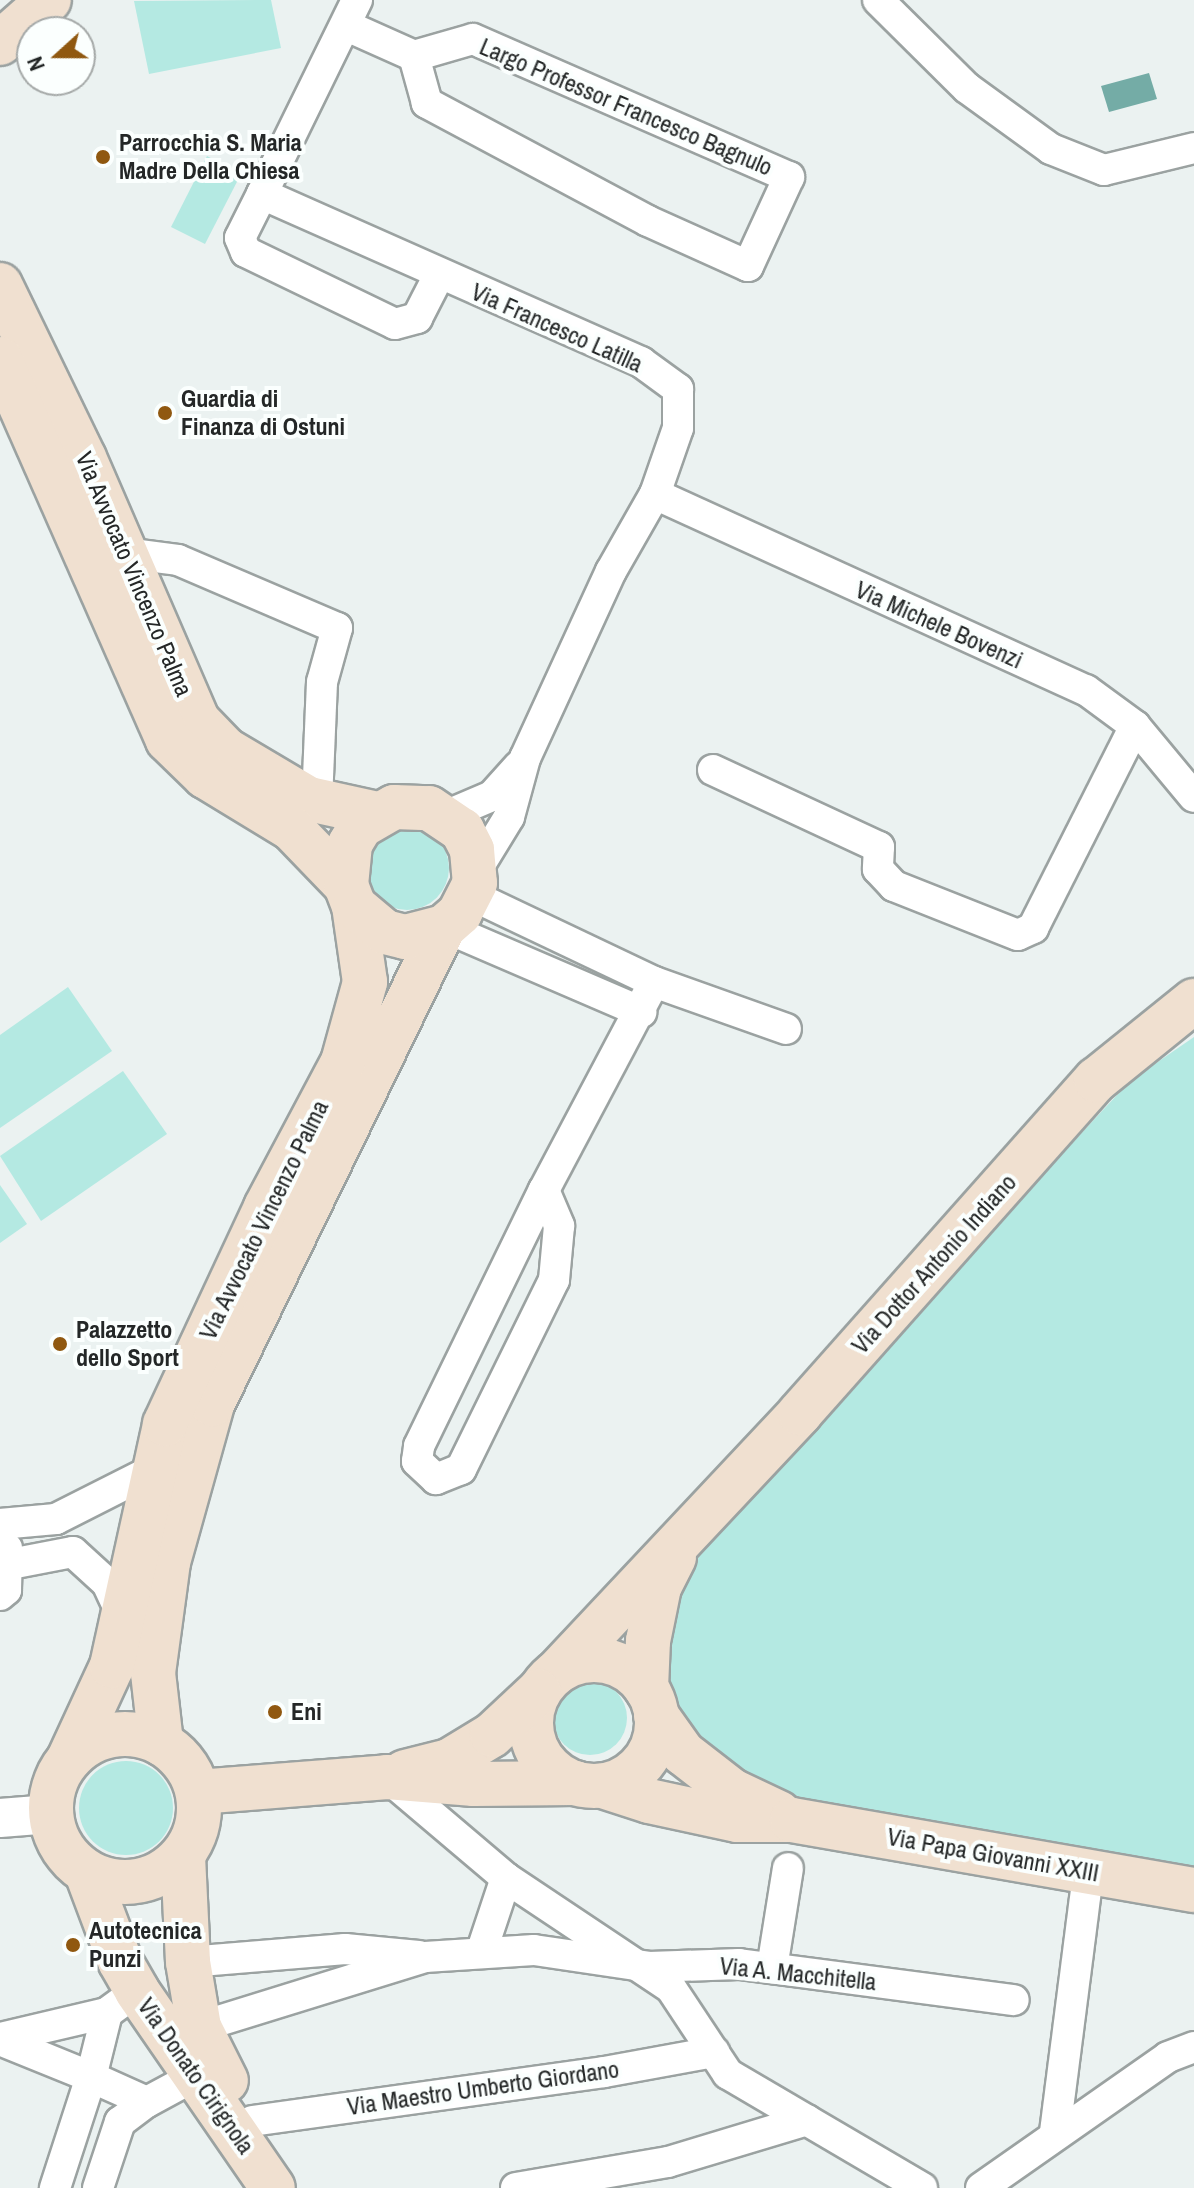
<!DOCTYPE html>
<style>
body{margin:0}
#map{position:relative;width:1194px;height:2188px;overflow:hidden;background:#ebf2f1;font-family:"Archivo Narrow",sans-serif}
div>[style]{position:absolute}
.green>*{inset:0;background:#b4e9e2}
.round{border-radius:50%}
.water>*{inset:0;background:#74aca6}
.roads{filter:drop-shadow(2px 0 #9ba2a1) drop-shadow(-2px 0 #9ba2a1) drop-shadow(0 2px #9ba2a1) drop-shadow(0 -2px #9ba2a1)}
.minor>*{height:30px;margin:-15px;padding:0 15px;transform-origin:15px;border-radius:15px;background:#fff}
.tertiary>*{height:38px;margin:-19px;padding:0 19px;transform-origin:19px;border-radius:19px;background:#fff}
.secondary>*{height:44px;margin:-22px;padding:0 22px;transform-origin:22px;border-radius:22px;background:#f0e0d0}
.secondary>.ring{margin:-22px;padding:0;box-sizing:content-box;background:none;border:44px solid #f0e0d0;border-radius:50%}
.dots>*{width:22px;height:22px;translate:-50% -50%;box-sizing:border-box;border:4px solid #fbfffe;border-radius:50%}
span{translate:-50% -50%;white-space:nowrap;text-align:center;line-height:1.15;-webkit-text-stroke:8px #fbfffe;paint-order:stroke}
.street-label{font-size:24px;color:#242727}
.poi-label{font-size:24px;color:#242727;font-weight:700}
.left{translate:0 -50%;text-align:left}
.north{position:absolute;left:16px;top:16px;width:80px;height:80px;box-sizing:border-box;background:#fbfffe;border:2px solid #a5a9a8;border-radius:50%;rotate:249deg;font-size:22px;font-weight:700;line-height:32px;text-align:center;color:#242727}
.north::after{content:'';display:block;margin:auto;width:28px;height:36px;background:#905810;clip-path:polygon(50% 0,100% 100%,50% 72%,0 100%)}
</style>
<div id="map">
<div class="green">
<i style="clip-path:polygon(271px 0,281px 48px,149px 74px,134px 1px)"></i>
<i style="clip-path:polygon(207px 156px,241px 174px,205px 244px,171px 227px)"></i>
<i class="round" style="left:365px;top:826px;width:84px;height:84px"></i>
<i style="clip-path:polygon(68px 987px,112px 1051px,0 1128px,0 1035px)"></i>
<i style="clip-path:polygon(1194px 1037px,1194px 1875px,1024px 1846px,791px 1795px,728px 1772px,677px 1719px,665px 1687px,659px 1637px,702px 1540px,1130px 1081px)"></i>
<i style="clip-path:polygon(123px 1071px,167px 1134px,41px 1221px,0 1156px)"></i>
<i style="clip-path:polygon(0 1185px,27px 1224px,0 1243px)"></i>
<i class="round" style="left:553px;top:1681px;width:74px;height:74px"></i>
<i class="round" style="left:79px;top:1761px;width:94px;height:94px"></i>
</div>
<div class="water">
<i style="clip-path:polygon(1149px 73px,1157px 99px,1109px 112px,1101px 86px)"></i>
</div>
<div class="roads">
<div class="minor">
<i style="left:357px;top:0;width:216px;rotate:116.1deg"></i>
<i style="left:262px;top:194px;width:415px;rotate:23.9deg"></i>
<i style="left:641px;top:362px;width:46px;rotate:36.1deg"></i>
<i style="left:678px;top:389px;width:39px;rotate:90deg"></i>
<i style="left:678px;top:428px;width:70px;rotate:109.2deg"></i>
<i style="left:655px;top:494px;width:89px;rotate:119.7deg"></i>
<i style="left:611px;top:571px;width:206px;rotate:114.7deg"></i>
<i style="left:525px;top:758px;width:61px;rotate:105.2deg"></i>
<i style="left:509px;top:817px;width:63px;rotate:121.4deg"></i>
<i style="left:878px;top:0;width:125px;rotate:44.7deg"></i>
<i style="left:967px;top:88px;width:104px;rotate:36deg"></i>
<i style="left:1051px;top:149px;width:57px;rotate:21.6deg"></i>
<i style="left:1104px;top:170px;width:93px;rotate:-13.7deg"></i>
<i style="left:347px;top:26px;width:73px;rotate:24.1deg"></i>
<i style="left:414px;top:56px;width:61px;rotate:-16.1deg"></i>
<i style="left:473px;top:39px;width:345px;rotate:23.6deg"></i>
<i style="left:789px;top:177px;width:98px;rotate:114.7deg"></i>
<i style="left:748px;top:266px;width:110px;rotate:-155.8deg"></i>
<i style="left:648px;top:221px;width:251px;rotate:-151.9deg"></i>
<i style="left:427px;top:103px;width:49px;rotate:-105.5deg"></i>
<i style="left:262px;top:194px;width:49px;rotate:116.6deg"></i>
<i style="left:240px;top:238px;width:15px;rotate:67deg"></i>
<i style="left:246px;top:252px;width:165px;rotate:25.8deg"></i>
<i style="left:395px;top:324px;width:23px;rotate:-15deg"></i>
<i style="left:417px;top:318px;width:48px;rotate:-62.9deg"></i>
<i style="left:655px;top:494px;width:473px;rotate:24.5deg"></i>
<i style="left:1086px;top:690px;width:61px;rotate:36.3deg"></i>
<i style="left:1135px;top:726px;width:92px;rotate:50.3deg"></i>
<i style="left:124px;top:553px;width:54px;rotate:7.4deg"></i>
<i style="left:178px;top:560px;width:173px;rotate:23.2deg"></i>
<i style="left:337px;top:628px;width:56px;rotate:105.5deg"></i>
<i style="left:322px;top:682px;width:118px;rotate:92.4deg"></i>
<i style="left:713px;top:770px;width:183px;rotate:24.9deg"></i>
<i style="left:879px;top:847px;width:22px;rotate:93deg"></i>
<i style="left:878px;top:869px;width:23px;rotate:47deg"></i>
<i style="left:894px;top:886px;width:133px;rotate:21.6deg"></i>
<i style="left:1018px;top:935px;width:17px;rotate:-25deg"></i>
<i style="left:1033px;top:928px;width:226px;rotate:-63.2deg"></i>
<i style="left:445px;top:816px;width:51px;rotate:-23.1deg"></i>
<i style="left:492px;top:796px;width:40px;rotate:-48deg"></i>
<i style="left:471px;top:895px;width:203px;rotate:25.4deg"></i>
<i style="left:654px;top:982px;width:140px;rotate:19.6deg"></i>
<i style="left:444px;top:927px;width:215px;rotate:23.3deg"></i>
<i style="left:544px;top:1190px;width:39px;rotate:67deg"></i>
<i style="left:559px;top:1226px;width:54px;rotate:95.3deg"></i>
<i style="left:554px;top:1280px;width:211px;rotate:116.2deg"></i>
<i style="left:461px;top:1469px;width:27px;rotate:158deg"></i>
<i style="left:436px;top:1479px;width:26px;rotate:-137deg"></i>
<i style="left:417px;top:1461px;width:15px;rotate:-82deg"></i>
<i style="left:419px;top:1446px;width:285px;rotate:-64deg"></i>
<i style="left:544px;top:1190px;width:235px;rotate:-62.1deg"></i>
<i style="left:0;top:1524px;width:56px;rotate:-5.1deg"></i>
<i style="left:56px;top:1519px;width:111px;rotate:-26.8deg"></i>
<i style="left:0;top:1566px;width:74px;rotate:-10.9deg"></i>
<i style="left:73px;top:1552px;width:46px;rotate:42.4deg"></i>
<i style="left:107px;top:1583px;width:38px;rotate:65deg"></i>
<i style="left:0;top:1595px;width:8px;rotate:-40deg"></i>
<i style="left:6px;top:1590px;width:42px;rotate:-88.6deg"></i>
<i style="left:387px;top:1777px;width:156px;rotate:40.3deg"></i>
<i style="left:506px;top:1878px;width:198px;rotate:33.7deg"></i>
<i style="left:671px;top:1988px;width:103px;rotate:56.5deg"></i>
<i style="left:728px;top:2074px;width:225px;rotate:30.4deg"></i>
<i style="left:481px;top:1953px;width:79px;rotate:-71.6deg"></i>
<i style="left:188px;top:1962px;width:158px;rotate:-4.7deg"></i>
<i style="left:345px;top:1949px;width:74px;rotate:5.4deg"></i>
<i style="left:772px;top:1968px;width:101px;rotate:-80.9deg"></i>
<i style="left:137px;top:1991px;width:37px;rotate:144deg"></i>
<i style="left:107px;top:2013px;width:66px;rotate:104deg"></i>
<i style="left:91px;top:2077px;width:61px;rotate:24.1deg"></i>
<i style="left:147px;top:2102px;width:55px;rotate:-28.4deg"></i>
<i style="left:199px;top:2027px;width:237px;rotate:-17.2deg"></i>
<i style="left:425px;top:1957px;width:109px;rotate:-3.7deg"></i>
<i style="left:534px;top:1950px;width:116px;rotate:8.4deg"></i>
<i style="left:649px;top:1967px;width:90px;rotate:-1.9deg"></i>
<i style="left:739px;top:1964px;width:277px;rotate:7.5deg"></i>
<i style="left:0;top:2038px;width:110px;rotate:-13.2deg"></i>
<i style="left:0;top:2040px;width:98px;rotate:22.1deg"></i>
<i style="left:91px;top:2077px;width:117px;rotate:108deg"></i>
<i style="left:252px;top:2121px;width:355px;rotate:-7.9deg"></i>
<i style="left:604px;top:2072px;width:112px;rotate:-10.3deg"></i>
<i style="left:1055px;top:2132px;width:261px;rotate:-82.7deg"></i>
<i style="left:98px;top:2188px;width:70px;rotate:-71.6deg"></i>
<i style="left:120px;top:2122px;width:34px;rotate:-37deg"></i>
<i style="left:516px;top:2188px;width:154px;rotate:-9.7deg"></i>
<i style="left:668px;top:2162px;width:145px;rotate:-16.8deg"></i>
<i style="left:981px;top:2188px;width:228px;rotate:-35deg"></i>
<i style="left:1168px;top:2057px;width:28px;rotate:-21deg"></i>
</div>
<div class="tertiary">
<i style="left:0;top:1818px;width:51px;rotate:-4.5deg"></i>
</div>
<div class="secondary">
<i style="left:0;top:43px;width:65px;rotate:-41.3deg"></i>
<i style="left:0;top:285px;width:192px;rotate:64.1deg"></i>
<i style="left:84px;top:458px;width:287px;rotate:66.6deg"></i>
<i style="left:198px;top:721px;width:40px;rotate:46deg"></i>
<i style="left:226px;top:750px;width:96px;rotate:30.6deg"></i>
<i style="left:309px;top:799px;width:70px;rotate:12.4deg"></i>
<i style="left:0;top:359px;width:416px;rotate:66.2deg"></i>
<i style="left:168px;top:740px;width:52px;rotate:44.2deg"></i>
<i style="left:205px;top:776px;width:102px;rotate:31.3deg"></i>
<i style="left:292px;top:829px;width:78px;rotate:46deg"></i>
<i class="ring" style="left:531px;top:1660px;width:82px;height:82px"></i>
<i style="left:558px;top:1671px;width:354px;rotate:-46.8deg"></i>
<i style="left:800px;top:1413px;width:446px;rotate:-48.4deg"></i>
<i style="left:1096px;top:1080px;width:126px;rotate:-38.9deg"></i>
<i style="left:646px;top:1688px;width:47px;rotate:-87.6deg"></i>
<i style="left:648px;top:1641px;width:55px;rotate:-78.5deg"></i>
<i style="left:659px;top:1587px;width:33px;rotate:-63deg"></i>
<i style="left:656px;top:1715px;width:47px;rotate:54.6deg"></i>
<i style="left:683px;top:1753px;width:62px;rotate:37.8deg"></i>
<i style="left:732px;top:1791px;width:52px;rotate:25.1deg"></i>
<i class="ring" style="left:51px;top:1734px;width:104px;height:104px"></i>
<i style="left:161px;top:1743px;width:70px;rotate:-96.5deg"></i>
<i style="left:153px;top:1673px;width:112px;rotate:-82.3deg"></i>
<i style="left:168px;top:1562px;width:164px;rotate:-74.4deg"></i>
<i style="left:212px;top:1404px;width:530px;rotate:-64.06deg"></i>
<i style="left:69px;top:1759px;width:102px;rotate:-65.2deg"></i>
<i style="left:112px;top:1666px;width:248px;rotate:-77.6deg"></i>
<i style="left:165px;top:1424px;width:239px;rotate:-65deg"></i>
<i style="left:266px;top:1207px;width:164px;rotate:-62deg"></i>
<i style="left:343px;top:1062px;width:83px;rotate:-74.6deg"></i>
<i style="left:365px;top:982px;width:77px;rotate:-98.2deg"></i>
<i style="left:354px;top:906px;width:22px;rotate:-111deg"></i>
<i style="left:346px;top:885px;width:41px;rotate:-84.4deg"></i>
<i style="left:350px;top:844px;width:21px;rotate:-59deg"></i>
<i style="left:361px;top:826px;width:38px;rotate:-30deg"></i>
<i style="left:394px;top:807px;width:35px;rotate:2deg"></i>
<i style="left:429px;top:808px;width:40px;rotate:34deg"></i>
<i style="left:462px;top:830px;width:22px;rotate:63deg"></i>
<i style="left:472px;top:850px;width:33px;rotate:85deg"></i>
<i style="left:475px;top:883px;width:34px;rotate:117deg"></i>
<i style="left:460px;top:913px;width:21px;rotate:139deg"></i>
<i style="left:444px;top:927px;width:40px;rotate:165.6deg"></i>
<i style="left:405px;top:937px;width:21px;rotate:-166deg"></i>
<i style="left:385px;top:932px;width:40px;rotate:-140deg"></i>
<i style="left:405px;top:1772px;width:45px;rotate:-14deg"></i>
<i style="left:449px;top:1761px;width:50px;rotate:-31.2deg"></i>
<i style="left:492px;top:1735px;width:64px;rotate:-43.1deg"></i>
<i style="left:603px;top:1786px;width:48px;rotate:18.1deg"></i>
<i style="left:649px;top:1801px;width:90px;rotate:12.2deg"></i>
<i style="left:737px;top:1820px;width:55px"></i>
<i style="left:792px;top:1820px;width:408px;rotate:9.9deg"></i>
<i style="left:198px;top:1792px;width:190px;rotate:-4.5deg"></i>
<i style="left:387px;top:1777px;width:87px;rotate:4.6deg"></i>
<i style="left:474px;top:1784px;width:101px;rotate:-0.6deg"></i>
<i style="left:183px;top:1856px;width:106px;rotate:87.3deg"></i>
<i style="left:188px;top:1962px;width:66px;rotate:80.4deg"></i>
<i style="left:199px;top:2027px;width:60px;rotate:63.4deg"></i>
<i style="left:87px;top:1873px;width:94px;rotate:69.4deg"></i>
<i style="left:120px;top:1961px;width:34px;rotate:60deg"></i>
<i style="left:137px;top:1991px;width:239px;rotate:55.4deg"></i>
</div>
</div>
<div class="dots">
<i style="left:103px;top:157px;background:#905810"></i>
<i style="left:165px;top:413px;background:#905810"></i>
<i style="left:60px;top:1344px;background:#905810"></i>
<i style="left:275px;top:1712px;background:#905810"></i>
<i style="left:73px;top:1945px;background:#905810"></i>
</div>
<div class="street-label">
<span style="left:626px;top:107px;rotate:23deg">Largo Professor Francesco Bagnulo</span>
<span style="left:557px;top:328px;rotate:24deg">Via Francesco Latilla</span>
<span style="left:134px;top:574px;rotate:67deg">Via Avvocato Vincenzo Palma</span>
<span style="left:939px;top:625px;rotate:24deg">Via Michele Bovenzi</span>
<span style="left:264px;top:1220px;rotate:-64deg">Via Avvocato Vincenzo Palma</span>
<span style="left:934px;top:1264px;rotate:-48deg">Via Dottor Antonio Indiano</span>
<span style="left:993px;top:1855px;rotate:10deg">Via Papa Giovanni XXIII</span>
<span style="left:798px;top:1974px;rotate:6deg">Via A. Macchitella</span>
<span style="left:196px;top:2076px;rotate:55deg">Via Donato Cirignola</span>
<span style="left:483px;top:2088px;rotate:-8deg">Via Maestro Umberto Giordano</span>
</div>
<div class="poi-label">
<span class="left" style="left:119px;top:157px">Parrocchia S. Maria<br>Madre Della Chiesa</span>
<span class="left" style="left:181px;top:413px">Guardia di<br>Finanza di Ostuni</span>
<span class="left" style="left:76px;top:1344px">Palazzetto<br>dello Sport</span>
<span class="left" style="left:291px;top:1712px">Eni</span>
<span class="left" style="left:89px;top:1945px">Autotecnica<br>Punzi</span>
</div>
<div class="north">N</div>
</div>
